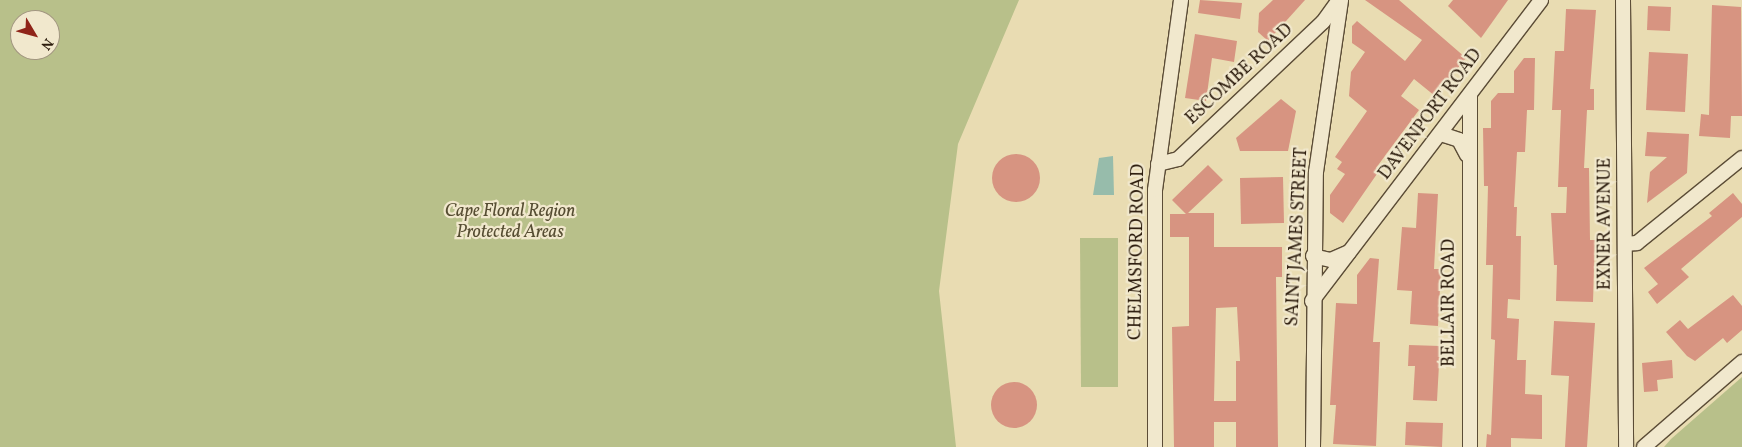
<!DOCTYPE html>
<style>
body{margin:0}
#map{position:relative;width:1742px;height:447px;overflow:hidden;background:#e9dcb2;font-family:Vollkorn,serif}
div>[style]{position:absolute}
.green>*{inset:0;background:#b8c08a}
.water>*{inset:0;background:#97bcab}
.building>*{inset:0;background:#d79481}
.round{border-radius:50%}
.roads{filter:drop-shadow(1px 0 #5b4c36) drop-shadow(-1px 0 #5b4c36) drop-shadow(0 1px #5b4c36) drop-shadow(0 -1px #5b4c36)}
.street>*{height:14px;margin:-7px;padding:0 7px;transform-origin:7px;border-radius:7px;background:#f1e8cd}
span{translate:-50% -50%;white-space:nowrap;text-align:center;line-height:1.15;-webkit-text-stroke:4.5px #f1e8cd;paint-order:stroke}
.street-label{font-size:18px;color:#2c1c0d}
.park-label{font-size:18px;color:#564d32;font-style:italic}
.north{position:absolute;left:10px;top:10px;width:50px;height:50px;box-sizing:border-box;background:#f1e8cd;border:1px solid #a29680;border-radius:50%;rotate:127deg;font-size:14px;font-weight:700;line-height:20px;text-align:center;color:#2c1c0d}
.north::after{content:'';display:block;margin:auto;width:18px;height:22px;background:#8f2418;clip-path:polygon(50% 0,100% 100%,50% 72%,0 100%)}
</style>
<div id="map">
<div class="green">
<i style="clip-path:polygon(evenodd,0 0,1019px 0,958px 144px,939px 291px,956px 447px,0 447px,0 0,20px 20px,50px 20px,50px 50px,20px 50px,20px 20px)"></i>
<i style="clip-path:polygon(1080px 238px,1118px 238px,1118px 387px,1081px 387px)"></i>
<i style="clip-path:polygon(1742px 377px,1742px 447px,1664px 447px,1671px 439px)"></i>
</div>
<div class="water">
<i style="clip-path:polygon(1113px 156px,1114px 195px,1093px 195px,1099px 158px)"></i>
</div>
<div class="building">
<i style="clip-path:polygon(1200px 0,1242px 3px,1240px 19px,1198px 13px)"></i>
<i style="clip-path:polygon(1273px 0,1305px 0,1268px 41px,1258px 32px,1259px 13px)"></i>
<i style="clip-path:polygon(1365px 0,1399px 0,1466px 58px,1435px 96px,1414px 79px,1401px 96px,1419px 110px,1376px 168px,1379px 171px,1343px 223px,1330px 213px,1330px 195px,1345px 174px,1337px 169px,1342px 162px,1335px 157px,1367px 111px,1349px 96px,1351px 72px,1365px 52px,1352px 43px,1352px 26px,1357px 21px,1405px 61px,1422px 40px)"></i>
<i style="clip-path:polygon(1453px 0,1508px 0,1481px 38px,1448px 6px)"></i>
<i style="clip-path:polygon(1712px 5px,1741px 7px,1742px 116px,1731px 116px,1730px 138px,1699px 136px,1701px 114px,1709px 115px)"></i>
<i style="clip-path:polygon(1648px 6px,1671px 7px,1670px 31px,1647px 30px)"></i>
<i style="clip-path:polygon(1566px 9px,1596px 10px,1590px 89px,1594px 89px,1594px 110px,1587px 110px,1584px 168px,1589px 168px,1590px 240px,1595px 240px,1593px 302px,1556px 301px,1557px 265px,1554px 265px,1551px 213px,1566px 213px,1567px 187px,1558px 187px,1561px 110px,1552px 110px,1555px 51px,1564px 51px)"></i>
<i style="clip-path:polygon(1195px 34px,1237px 41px,1234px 62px,1212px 58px,1206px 101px,1185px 98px)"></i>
<i style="clip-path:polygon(1649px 52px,1688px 54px,1685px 112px,1646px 110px)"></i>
<i style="clip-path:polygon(1524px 58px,1535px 58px,1534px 110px,1527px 110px,1525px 152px,1517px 152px,1514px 207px,1517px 207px,1516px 236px,1521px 236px,1520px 300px,1508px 299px,1507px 318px,1519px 319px,1517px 360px,1526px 360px,1525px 394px,1542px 395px,1542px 439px,1511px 438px,1511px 447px,1486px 447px,1487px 434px,1491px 435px,1495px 340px,1491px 339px,1493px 265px,1486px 265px,1488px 186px,1484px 186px,1483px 128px,1491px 128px,1491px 101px,1498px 93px,1514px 93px,1514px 71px)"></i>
<i style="clip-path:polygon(1281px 99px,1296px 111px,1288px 151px,1240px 151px,1236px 138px)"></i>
<i style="clip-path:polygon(1647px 132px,1689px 134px,1687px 173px,1647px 203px,1650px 172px,1667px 157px,1645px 156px)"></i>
<i class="round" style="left:992px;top:154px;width:48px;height:48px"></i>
<i style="clip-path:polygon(evenodd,1208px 165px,1223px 180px,1188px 213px,1214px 213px,1214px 247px,1282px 247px,1282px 277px,1276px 277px,1278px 447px,1236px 447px,1236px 422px,1214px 422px,1214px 447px,1174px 447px,1172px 327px,1189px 326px,1189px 237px,1170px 237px,1170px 214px,1186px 214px,1172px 200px,1208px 165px,1237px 307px,1240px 361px,1236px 361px,1236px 401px,1214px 401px,1216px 308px,1237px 307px)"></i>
<i style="clip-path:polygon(1283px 177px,1284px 223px,1241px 224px,1240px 178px)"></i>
<i style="clip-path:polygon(1418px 193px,1438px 194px,1434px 269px,1441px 269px,1438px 326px,1410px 324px,1412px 291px,1397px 290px,1402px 227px,1416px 228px)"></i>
<i style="clip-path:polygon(1733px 193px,1742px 204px,1742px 217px,1681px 269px,1689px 277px,1657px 304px,1648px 292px,1658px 284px,1644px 268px,1712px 216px,1709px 213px)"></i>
<i style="clip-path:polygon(1370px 258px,1379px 259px,1373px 342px,1380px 342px,1376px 446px,1333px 444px,1336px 405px,1330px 405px,1336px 303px,1357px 304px,1357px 275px)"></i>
<i style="clip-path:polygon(1733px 295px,1742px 306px,1742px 330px,1727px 343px,1723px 338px,1695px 361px,1687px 356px,1666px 332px,1680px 320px,1688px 329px)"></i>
<i style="clip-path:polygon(1554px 321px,1595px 323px,1587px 447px,1565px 447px,1569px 376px,1551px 375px)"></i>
<i style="clip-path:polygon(1409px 345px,1440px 346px,1437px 401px,1413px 400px,1415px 366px,1408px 366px)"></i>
<i style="clip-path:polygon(1672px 360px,1673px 378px,1657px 380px,1658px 391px,1644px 392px,1642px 363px)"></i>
<i class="round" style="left:991px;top:382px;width:46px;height:46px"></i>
<i style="clip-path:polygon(1406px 422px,1443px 423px,1442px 447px,1405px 445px)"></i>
</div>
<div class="roads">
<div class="street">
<i style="left:1623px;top:0;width:447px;rotate:89.6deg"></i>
<i style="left:1470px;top:95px;width:352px;rotate:90deg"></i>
<i style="left:1441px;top:134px;width:19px;rotate:18deg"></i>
<i style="left:1459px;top:140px;width:17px;rotate:62deg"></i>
<i style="left:1158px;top:164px;width:21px;rotate:-14deg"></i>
<i style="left:1178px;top:159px;width:199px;rotate:-43.4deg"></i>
<i style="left:1323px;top:22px;width:27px;rotate:-54deg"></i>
<i style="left:1625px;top:244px;width:12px;rotate:-5deg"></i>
<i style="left:1637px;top:243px;width:135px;rotate:-39deg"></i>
<i style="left:1313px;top:256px;width:18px;rotate:13deg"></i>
<i style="left:1331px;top:260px;width:20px;rotate:-24deg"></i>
<i style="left:1312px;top:301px;width:378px;rotate:-52.7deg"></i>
<i style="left:1155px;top:447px;width:257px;rotate:-90deg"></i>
<i style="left:1155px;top:190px;width:192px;rotate:-82.2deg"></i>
<i style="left:1313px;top:447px;width:275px;rotate:-89.4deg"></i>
<i style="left:1316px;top:172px;width:174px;rotate:-81.7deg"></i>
<i style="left:1644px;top:447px;width:130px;rotate:-40.9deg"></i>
</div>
</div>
<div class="street-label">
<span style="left:1240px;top:75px;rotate:-43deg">ESCOMBE ROAD</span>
<span style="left:1431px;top:115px;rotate:-53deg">DAVENPORT ROAD</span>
<span style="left:1606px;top:224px;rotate:-90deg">EXNER AVENUE</span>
<span style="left:1298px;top:237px;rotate:-87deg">SAINT JAMES STREET</span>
<span style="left:1138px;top:252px;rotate:-89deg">CHELMSFORD ROAD</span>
<span style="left:1450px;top:303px;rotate:-90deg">BELLAIR ROAD</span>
</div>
<div class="park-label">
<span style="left:510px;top:223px">Cape Floral Region<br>Protected Areas</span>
</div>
<div class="north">N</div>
</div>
